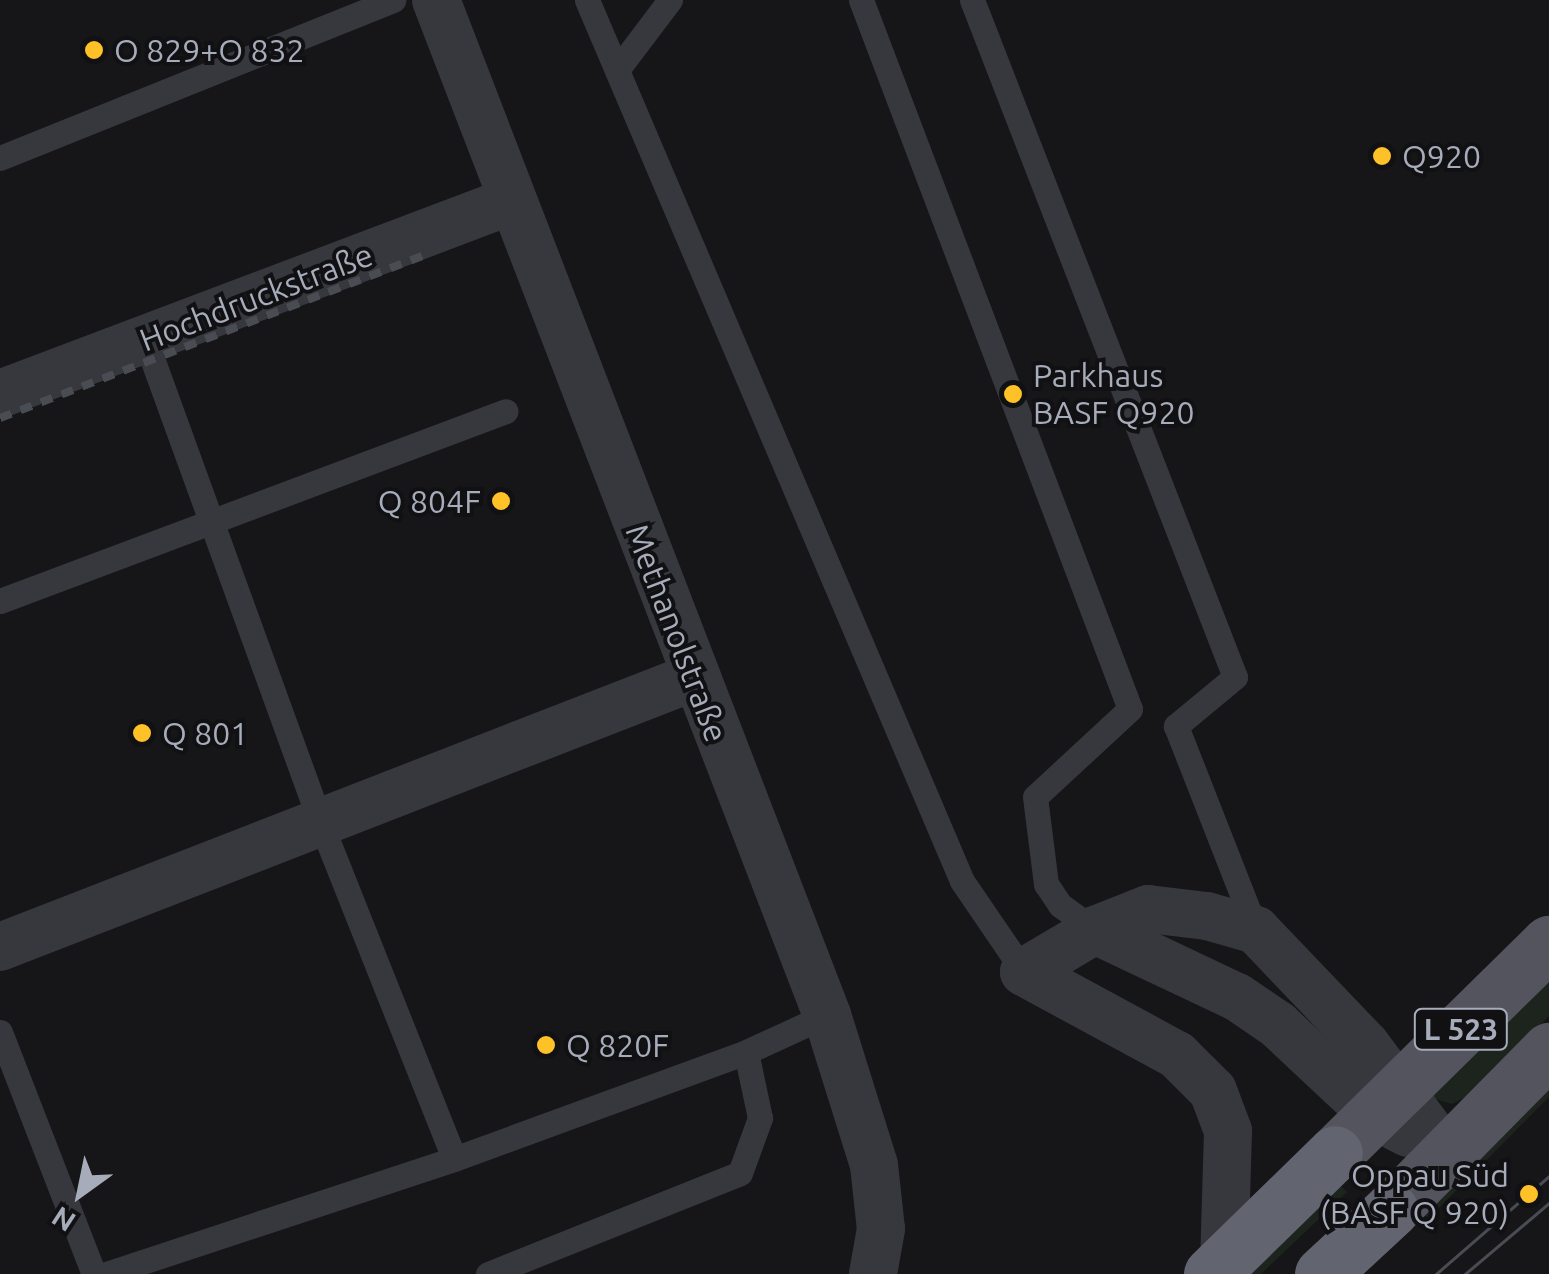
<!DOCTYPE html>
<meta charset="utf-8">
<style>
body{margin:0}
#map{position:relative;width:1549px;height:1274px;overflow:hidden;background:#161619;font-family:Ubuntu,sans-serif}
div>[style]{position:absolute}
.green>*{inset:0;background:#1c241d}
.lane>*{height:25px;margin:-12.5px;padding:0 12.5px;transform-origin:12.5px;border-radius:12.5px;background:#37383e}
.street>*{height:48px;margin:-24px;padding:0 24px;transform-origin:24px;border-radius:24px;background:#37383e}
.primary>*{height:55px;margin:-27.5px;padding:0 27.5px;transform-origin:27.5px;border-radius:27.5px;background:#53545d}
.highway>*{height:55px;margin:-27.5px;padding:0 27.5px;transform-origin:27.5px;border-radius:27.5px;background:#62656f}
.tram>*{height:2.5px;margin:-1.25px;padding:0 1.25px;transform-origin:1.25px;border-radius:1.25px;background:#4a4c53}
.rail>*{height:8px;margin-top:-4px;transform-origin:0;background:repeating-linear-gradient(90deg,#4a4c53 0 12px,transparent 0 22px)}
.dots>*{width:28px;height:28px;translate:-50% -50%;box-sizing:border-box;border:5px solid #111114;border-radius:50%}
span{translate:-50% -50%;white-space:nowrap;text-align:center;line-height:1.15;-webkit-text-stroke:8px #111114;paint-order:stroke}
.shield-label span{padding:2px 8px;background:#111114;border:2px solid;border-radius:8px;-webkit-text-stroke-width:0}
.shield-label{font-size:30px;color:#a7acba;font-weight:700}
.poi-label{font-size:32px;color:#a7acba}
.left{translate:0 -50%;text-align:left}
.right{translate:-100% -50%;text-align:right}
.street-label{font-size:32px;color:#a7acba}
.north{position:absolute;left:30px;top:1144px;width:100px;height:100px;-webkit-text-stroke:8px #111114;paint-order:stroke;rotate:213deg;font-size:28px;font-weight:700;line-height:40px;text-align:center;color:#a7acba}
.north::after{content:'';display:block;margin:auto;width:35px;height:45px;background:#a7acba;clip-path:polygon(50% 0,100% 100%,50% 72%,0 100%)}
</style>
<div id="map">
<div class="green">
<i style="clip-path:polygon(1549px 980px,1549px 1016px,1470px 1095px,1452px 1104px,1428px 1097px)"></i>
<i style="clip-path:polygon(1549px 1084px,1549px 1097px,1429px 1218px,1424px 1215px)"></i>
<i style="clip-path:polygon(1341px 1186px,1347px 1192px,1261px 1274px,1249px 1274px)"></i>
</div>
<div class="lane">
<i style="left:587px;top:0;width:957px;rotate:66.94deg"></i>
<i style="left:962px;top:881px;width:110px;rotate:55.7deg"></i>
<i style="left:861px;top:0;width:758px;rotate:69.22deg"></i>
<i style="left:1130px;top:709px;width:129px;rotate:137.2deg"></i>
<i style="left:1035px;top:797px;width:88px;rotate:82.8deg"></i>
<i style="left:1046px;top:884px;width:25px;rotate:56deg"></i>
<i style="left:1060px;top:905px;width:43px;rotate:35.5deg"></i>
<i style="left:972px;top:0;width:726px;rotate:68.77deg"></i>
<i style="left:1235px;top:677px;width:77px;rotate:140.3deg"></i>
<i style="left:1176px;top:726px;width:219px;rotate:68.6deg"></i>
<i style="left:617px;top:70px;width:88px;rotate:-52.9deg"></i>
<i style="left:0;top:158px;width:424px;rotate:-21.9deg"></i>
<i style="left:145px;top:339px;width:516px;rotate:70.05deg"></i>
<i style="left:321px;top:824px;width:360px;rotate:68.3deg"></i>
<i style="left:0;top:601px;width:540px;rotate:-20.58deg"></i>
<i style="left:0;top:1032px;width:260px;rotate:68.8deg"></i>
<i style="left:106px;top:1274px;width:367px;rotate:-18.3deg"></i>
<i style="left:454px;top:1159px;width:311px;rotate:-20.1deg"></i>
<i style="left:746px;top:1052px;width:89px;rotate:-24.6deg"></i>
<i style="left:488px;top:1274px;width:271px;rotate:-21.8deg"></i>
<i style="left:740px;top:1173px;width:59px;rotate:-70deg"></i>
<i style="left:760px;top:1118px;width:67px;rotate:-102deg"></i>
</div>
<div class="street">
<i style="left:436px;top:0;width:1088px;rotate:68.93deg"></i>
<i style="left:827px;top:1015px;width:157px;rotate:72.6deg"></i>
<i style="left:874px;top:1165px;width:64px;rotate:83.8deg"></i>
<i style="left:881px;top:1229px;width:46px;rotate:100.1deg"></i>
<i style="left:0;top:394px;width:548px;rotate:-20.71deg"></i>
<i style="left:1095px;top:930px;width:157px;rotate:25.3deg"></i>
<i style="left:1237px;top:997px;width:50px;rotate:34.3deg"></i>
<i style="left:1278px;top:1025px;width:132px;rotate:43.2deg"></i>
<i style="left:1374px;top:1115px;width:38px;rotate:28deg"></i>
<i style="left:0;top:947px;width:745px;rotate:-21.26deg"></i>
<i style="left:1024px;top:972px;width:82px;rotate:-30.6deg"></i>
<i style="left:1095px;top:930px;width:57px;rotate:-21.6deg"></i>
<i style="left:1148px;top:909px;width:59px;rotate:6.8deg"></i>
<i style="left:1207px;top:916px;width:51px;rotate:15.9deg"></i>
<i style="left:1256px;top:930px;width:159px;rotate:46.3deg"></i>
<i style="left:1366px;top:1045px;width:137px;rotate:53.3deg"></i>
<i style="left:1024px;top:972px;width:174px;rotate:28.5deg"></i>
<i style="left:1177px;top:1055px;width:51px;rotate:45deg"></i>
<i style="left:1213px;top:1091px;width:43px;rotate:69.4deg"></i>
<i style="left:1228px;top:1131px;width:131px;rotate:91.7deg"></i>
</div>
<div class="primary">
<i style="left:1335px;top:1153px;width:300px;rotate:-44.5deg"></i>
<i style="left:1391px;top:1210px;width:225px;rotate:-45.4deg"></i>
</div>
<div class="highway">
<i style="left:1211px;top:1274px;width:173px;rotate:-44.3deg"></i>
<i style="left:1322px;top:1274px;width:94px;rotate:-42.8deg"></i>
</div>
<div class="tram">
<i style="left:1436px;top:1274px;width:150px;rotate:-40.9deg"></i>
<i style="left:1465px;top:1274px;width:110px;rotate:-40.2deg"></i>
</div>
<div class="rail">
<i style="left:0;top:418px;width:453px;rotate:-21deg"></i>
</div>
<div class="dots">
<i style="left:94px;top:50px;background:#ffc128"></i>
<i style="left:1382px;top:156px;background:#ffc128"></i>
<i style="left:1013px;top:394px;background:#ffc128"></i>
<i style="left:501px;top:501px;background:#ffc128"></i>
<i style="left:142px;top:733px;background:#ffc128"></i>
<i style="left:546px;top:1045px;background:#ffc128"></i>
<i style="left:1529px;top:1194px;background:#ffc128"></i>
</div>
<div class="shield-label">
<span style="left:1461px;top:1029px">L 523</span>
</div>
<div class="poi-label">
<span class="left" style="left:114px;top:50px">O 829+O 832</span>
<span class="left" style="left:1402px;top:156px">Q920</span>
<span class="left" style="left:1033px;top:394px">Parkhaus<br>BASF Q920</span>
<span class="right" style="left:481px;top:501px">Q 804F</span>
<span class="left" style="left:162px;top:733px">Q 801</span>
<span class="left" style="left:566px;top:1045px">Q 820F</span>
<span class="right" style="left:1509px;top:1194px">Oppau Süd<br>(BASF Q 920)</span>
</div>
<div class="street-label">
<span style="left:256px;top:297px;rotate:-21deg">Hochdruckstraße</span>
<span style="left:677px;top:633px;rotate:69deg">Methanolstraße</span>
</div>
<div class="north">N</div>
</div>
